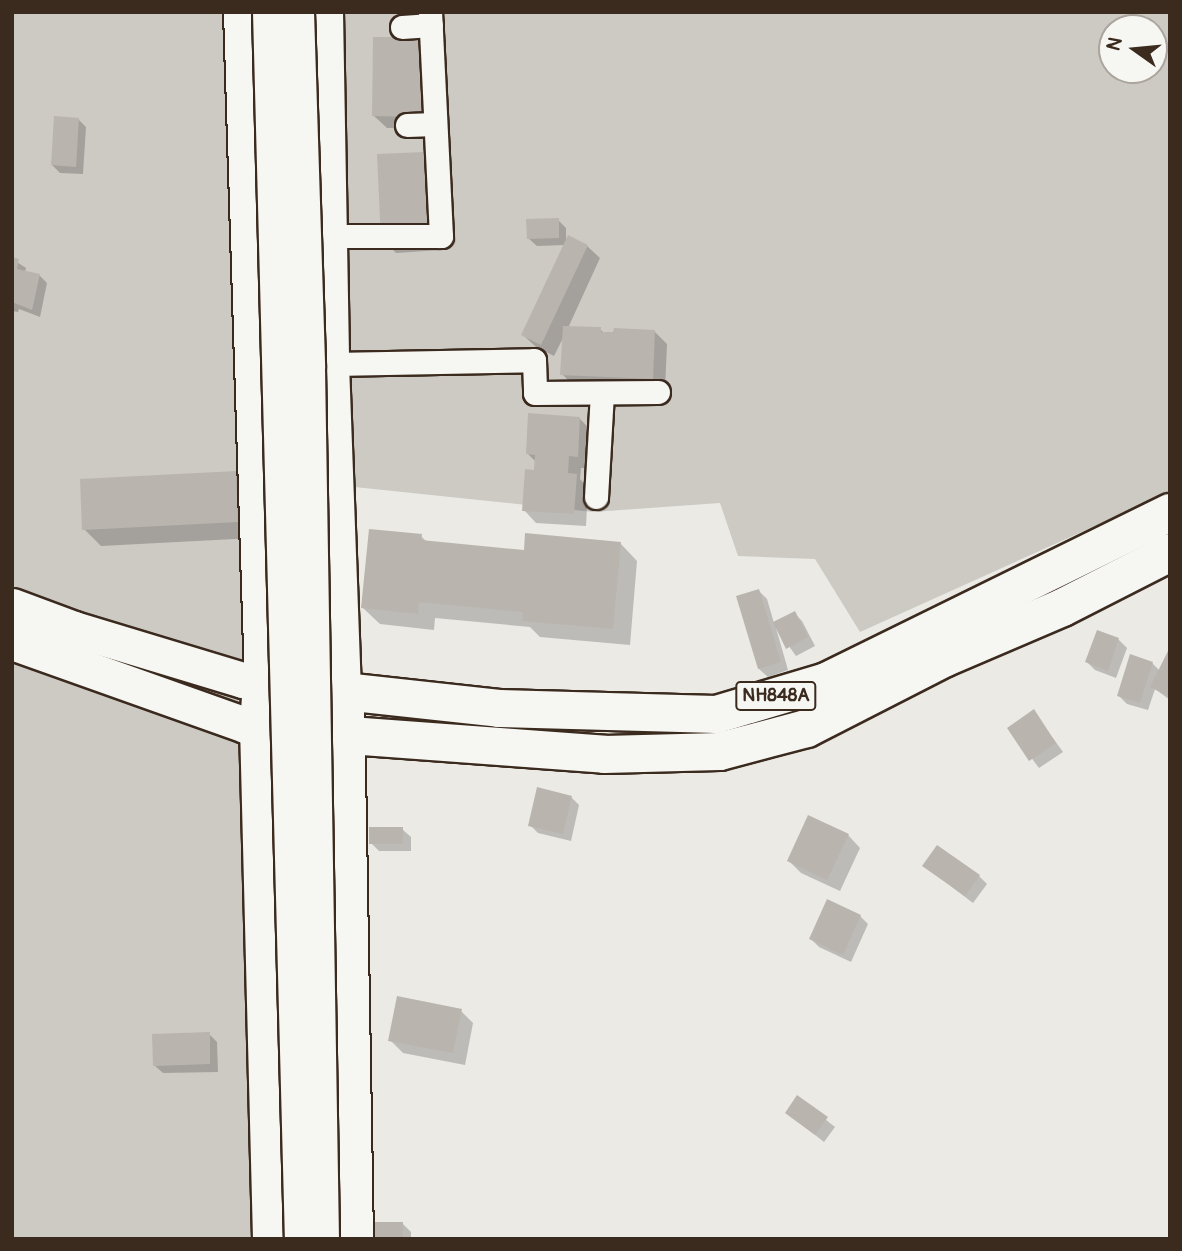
<!DOCTYPE html>
<style>
body{margin:0}
#map{position:relative;width:1182px;height:1251px;overflow:hidden;background:#ebeae5;font-family:Pangolin,sans-serif}
div>[style]{position:absolute}
.green>*{inset:0;background:#cdcac4}
.shadow>*{inset:0;background:#0003}
.building>*{inset:0;background:#bab4ae}
.roads{filter:drop-shadow(2px 0 #3b2a1e) drop-shadow(-2px 0 #3b2a1e) drop-shadow(0 2px #3b2a1e) drop-shadow(0 -2px #3b2a1e)}
.minor>*{height:23px;margin:-11.5px;padding:0 11.5px;transform-origin:11.5px;border-radius:11.5px;background:#f6f6f2}
.secondary>*{height:32px;margin:-16px;padding:0 16px;transform-origin:16px;border-radius:16px;background:#f6f6f2}
.primary>*{height:35px;margin:-17.5px;padding:0 17.5px;transform-origin:17.5px;border-radius:17.5px;background:#f6f6f2}
.trunk>*{height:37px;margin:-18.5px;padding:0 18.5px;transform-origin:18.5px;border-radius:18.5px;background:#f6f6f2}
.bridges{filter:drop-shadow(2px 0 #3b2a1e) drop-shadow(-2px 0 #3b2a1e) drop-shadow(0 2px #3b2a1e) drop-shadow(0 -2px #3b2a1e)}
.secondary-bridge>*{height:32px;margin:-16px;padding:0 16px;transform-origin:16px;border-radius:16px;background:#f6f6f2}
span{translate:-50% -50%;white-space:nowrap;text-align:center;line-height:1.15;-webkit-text-stroke:7px #f6f6f2;paint-order:stroke}
.shield-label span{padding:2px 5px;background:#f6f6f2;border:2px solid;border-radius:5px;-webkit-text-stroke-width:0}
.shield-label{font-size:19px;color:#3b2a1e;font-weight:700}
.frame{position:absolute;inset:0;border:14px solid #3b2a1e;pointer-events:none}
.north{position:absolute;left:1098px;top:14px;width:70px;height:70px;box-sizing:border-box;background:#f6f6f2;border:2px solid #aba49d;border-radius:50%;rotate:285deg;font-size:19px;font-weight:700;line-height:28px;text-align:center;color:#3b2a1e}
.north::after{content:'';display:block;margin:auto;width:24px;height:32px;background:#3b2a1e;clip-path:polygon(50% 0,100% 100%,50% 72%,0 100%)}
</style>
<div id="map">
<div class="green">
<i style="clip-path:polygon(12px 12px,227px 12px,257px 1239px,12px 1239px)"></i>
<i style="clip-path:polygon(evenodd,339px 12px,1170px 12px,1170px 492px,860px 632px,815px 559px,738px 556px,720px 503px,593px 512px,345px 486px,339px 12px,1112px 28px,1154px 28px,1154px 70px,1112px 70px,1112px 28px)"></i>
</div>
<div class="shadow">
<i style="clip-path:polygon(375px 39px,437px 129px,387px 128px,374px 116px)"></i>
<i style="clip-path:polygon(78px 119px,86px 127px,83px 174px,60px 173px,52px 165px)"></i>
<i style="clip-path:polygon(424px 153px,436px 166px,441px 250px,396px 253px,383px 240px)"></i>
<i style="clip-path:polygon(558px 220px,566px 228px,566px 243px,587px 246px,600px 258px,568px 328px,600px 329px,605px 334px,654px 331px,667px 344px,665px 390px,575px 387px,562px 374px,564px 336px,554px 356px,536px 347px,523px 335px,565px 245px,537px 246px,528px 238px)"></i>
<i style="clip-path:polygon(12px 259px,26px 268px,25px 272px,39px 275px,47px 283px,40px 317px,19px 309px,18px 312px,12px 311px)"></i>
<i style="clip-path:polygon(579px 418px,592px 431px,590px 468px,581px 468px,580px 479px,588px 488px,586px 526px,536px 523px,524px 510px,536px 462px,527px 453px)"></i>
<i style="clip-path:polygon(235px 473px,252px 490px,254px 538px,101px 546px,84px 529px)"></i>
<i style="clip-path:polygon(421px 536px,428px 543px,525px 552px,621px 544px,637px 561px,630px 645px,540px 637px,530px 627px,435px 618px,434px 630px,380px 624px,363px 608px)"></i>
<i style="clip-path:polygon(759px 591px,767px 599px,774px 623px,794px 613px,802px 621px,815px 646px,796px 656px,776px 628px,788px 670px,768px 677px,759px 669px)"></i>
<i style="clip-path:polygon(1098px 632px,1119px 640px,1127px 648px,1116px 678px,1095px 670px,1087px 662px)"></i>
<i style="clip-path:polygon(1170px 651px,1170px 700px,1155px 689px,1148px 710px,1127px 704px,1119px 696px,1152px 663px,1160px 671px)"></i>
<i style="clip-path:polygon(1034px 712px,1063px 752px,1039px 768px,1009px 728px)"></i>
<i style="clip-path:polygon(571px 797px,579px 805px,571px 841px,538px 833px,530px 825px)"></i>
<i style="clip-path:polygon(402px 829px,411px 837px,411px 851px,379px 851px,371px 843px)"></i>
<i style="clip-path:polygon(848px 835px,860px 848px,840px 891px,801px 873px,789px 861px)"></i>
<i style="clip-path:polygon(924px 866px,979px 876px,987px 884px,973px 903px)"></i>
<i style="clip-path:polygon(860px 916px,868px 924px,851px 962px,819px 947px,811px 939px)"></i>
<i style="clip-path:polygon(461px 1011px,473px 1023px,465px 1065px,403px 1053px,390px 1040px)"></i>
<i style="clip-path:polygon(209px 1034px,217px 1042px,218px 1072px,163px 1073px,154px 1065px)"></i>
<i style="clip-path:polygon(798px 1098px,835px 1127px,824px 1142px,787px 1113px)"></i>
<i style="clip-path:polygon(403px 1224px,411px 1232px,411px 1239px,369px 1239px)"></i>
</div>
<div class="building">
<i style="clip-path:polygon(373px 37px,427px 37px,425px 117px,372px 116px)"></i>
<i style="clip-path:polygon(54px 116px,79px 118px,76px 167px,51px 165px)"></i>
<i style="clip-path:polygon(425px 152px,429px 238px,381px 241px,377px 154px)"></i>
<i style="clip-path:polygon(559px 218px,559px 238px,527px 239px,526px 219px)"></i>
<i style="clip-path:polygon(568px 235px,588px 245px,541px 345px,521px 335px)"></i>
<i style="clip-path:polygon(12px 257px,19px 259px,17px 269px,40px 274px,32px 310px,12px 302px)"></i>
<i style="clip-path:polygon(563px 326px,601px 327px,601px 332px,613px 332px,614px 328px,655px 330px,653px 379px,560px 375px)"></i>
<i style="clip-path:polygon(528px 413px,580px 417px,578px 457px,569px 456px,568px 473px,577px 474px,574px 514px,522px 511px,525px 469px,534px 470px,535px 455px,526px 454px)"></i>
<i style="clip-path:polygon(236px 471px,238px 522px,82px 530px,80px 479px)"></i>
<i style="clip-path:polygon(369px 529px,422px 534px,421px 540px,524px 550px,525px 533px,621px 542px,613px 629px,522px 621px,523px 612px,419px 602px,418px 614px,361px 608px)"></i>
<i style="clip-path:polygon(759px 589px,781px 662px,758px 669px,736px 596px)"></i>
<i style="clip-path:polygon(795px 611px,808px 637px,786px 649px,773px 622px)"></i>
<i style="clip-path:polygon(1097px 630px,1119px 638px,1108px 671px,1085px 662px)"></i>
<i style="clip-path:polygon(1170px 647px,1170px 697px,1150px 687px)"></i>
<i style="clip-path:polygon(1130px 654px,1153px 662px,1140px 703px,1117px 696px)"></i>
<i style="clip-path:polygon(1034px 709px,1056px 743px,1029px 761px,1007px 728px)"></i>
<i style="clip-path:polygon(537px 787px,572px 796px,563px 834px,528px 826px)"></i>
<i style="clip-path:polygon(808px 815px,849px 834px,827px 880px,787px 861px)"></i>
<i style="clip-path:polygon(369px 827px,403px 827px,403px 844px,369px 844px)"></i>
<i style="clip-path:polygon(937px 845px,980px 875px,965px 896px,922px 866px)"></i>
<i style="clip-path:polygon(827px 899px,861px 915px,843px 955px,809px 939px)"></i>
<i style="clip-path:polygon(397px 996px,462px 1009px,453px 1053px,388px 1041px)"></i>
<i style="clip-path:polygon(210px 1032px,210px 1064px,153px 1066px,152px 1034px)"></i>
<i style="clip-path:polygon(797px 1095px,828px 1117px,815px 1135px,785px 1113px)"></i>
<i style="clip-path:polygon(367px 1222px,403px 1222px,403px 1239px,367px 1239px)"></i>
</div>
<div class="roads">
<div class="minor">
<i style="left:402px;top:27px;width:29px;rotate:-4deg"></i>
<i style="left:407px;top:125px;width:28px;rotate:-2deg"></i>
<i style="left:330px;top:236px;width:111px"></i>
<i style="left:441px;top:236px;width:224px;rotate:-92.8deg"></i>
<i style="left:333px;top:364px;width:201px;rotate:-1.1deg"></i>
<i style="left:534px;top:360px;width:33px;rotate:88deg"></i>
<i style="left:535px;top:393px;width:123px;rotate:-0.5deg"></i>
<i style="left:596px;top:497px;width:104px;rotate:-86.7deg"></i>
</div>
<div class="secondary">
<i style="left:240px;top:12px;width:670px;rotate:88.2deg"></i>
<i style="left:327px;top:12px;width:352px;rotate:89deg"></i>
<i style="left:333px;top:364px;width:326px;rotate:87.9deg"></i>
</div>
<div class="primary">
<i style="left:12px;top:606px;width:66px;rotate:20.4deg"></i>
<i style="left:74px;top:629px;width:177px;rotate:16.8deg"></i>
<i style="left:243px;top:680px;width:18px;rotate:6deg"></i>
<i style="left:12px;top:642px;width:247px;rotate:19.6deg"></i>
<i style="left:245px;top:725px;width:13px;rotate:4deg"></i>
</div>
<div class="trunk">
<i style="left:345px;top:708px;width:531px;rotate:89.03deg"></i>
<i style="left:281px;top:730px;width:324px;rotate:4.2deg"></i>
<i style="left:604px;top:754px;width:115px;rotate:-1.5deg"></i>
<i style="left:719px;top:751px;width:90px;rotate:-14.8deg"></i>
<i style="left:806px;top:728px;width:154px;rotate:-27.1deg"></i>
<i style="left:943px;top:658px;width:129px;rotate:-23.2deg"></i>
<i style="left:1062px;top:607px;width:121px;rotate:-27deg"></i>
<i style="left:271px;top:1239px;width:513px;rotate:-91.45deg"></i>
<i style="left:258px;top:726px;width:44px;rotate:-86.1deg"></i>
<i style="left:261px;top:682px;width:239px;rotate:6.2deg"></i>
<i style="left:499px;top:708px;width:217px;rotate:1.6deg"></i>
<i style="left:716px;top:714px;width:115px;rotate:-16.7deg"></i>
<i style="left:826px;top:681px;width:383px;rotate:-26.2deg"></i>
</div>
</div>
<div class="bridges">
<div class="secondary-bridge">
<i style="left:269px;top:12px;width:1227px;rotate:88.51deg"></i>
<i style="left:298px;top:12px;width:356px;rotate:88.2deg"></i>
<i style="left:309px;top:368px;width:871px;rotate:89.08deg"></i>
</div>
</div>
<div class="shield-label">
<span style="left:776px;top:696px">NH848A</span>
</div>
<div class="frame"></div>
<div class="north">N</div>
</div>
